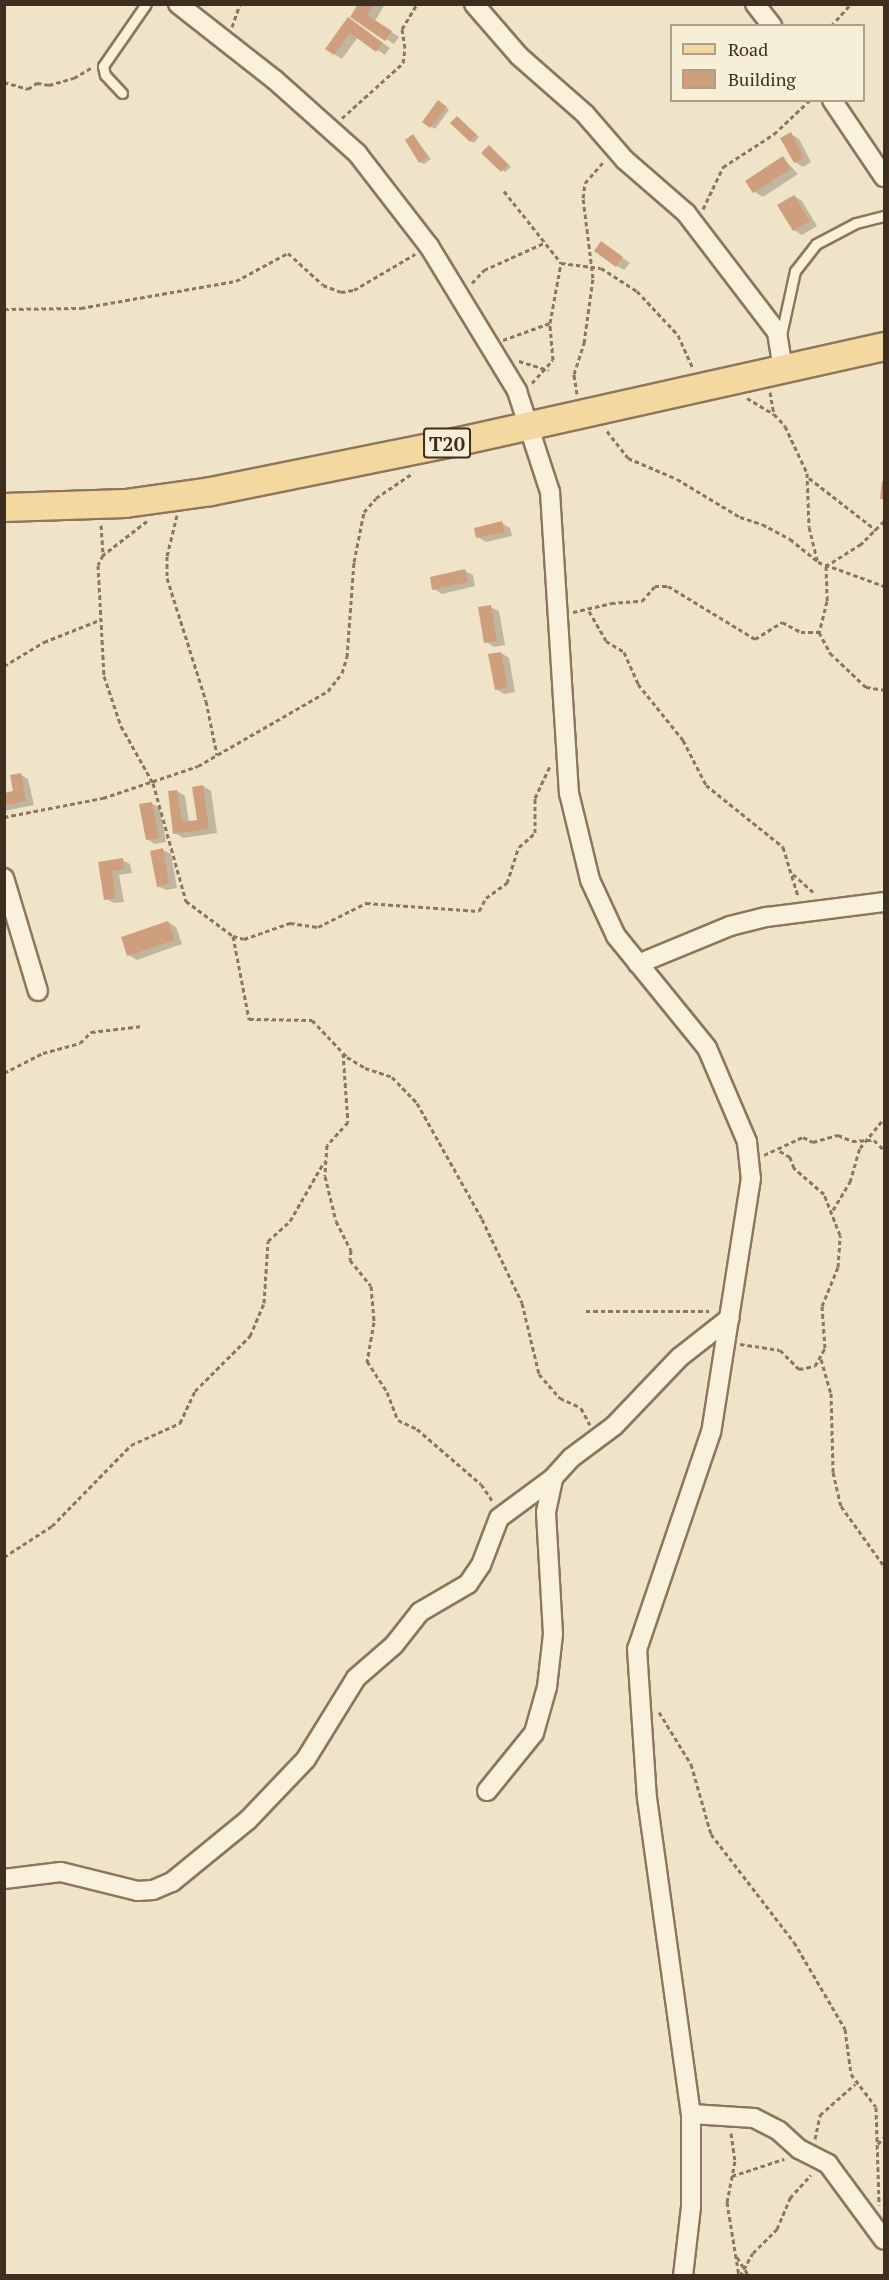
<!DOCTYPE html>
<style>
body{margin:0}
#map{position:relative;width:889px;height:2280px;overflow:hidden;background:#f0e4c8;font-family:"PT Serif",serif}
div>[style]{position:absolute}
.shadow>*{inset:0;background:#0003}
.building>*{inset:0;background:#cf9f7d}
.path>*{height:3px;margin-top:-1.5px;transform-origin:0;background:repeating-linear-gradient(90deg,#8d765c 0 4.5px,transparent 0 7.5px)}
.roads{filter:drop-shadow(2px 0 #8d765c) drop-shadow(-2px 0 #8d765c) drop-shadow(0 2px #8d765c) drop-shadow(0 -2px #8d765c)}
.lane>*{height:9px;margin:-4.5px;padding:0 4.5px;transform-origin:4.5px;border-radius:4.5px;background:#faf1dc}
.street>*{height:18px;margin:-9px;padding:0 9px;transform-origin:9px;border-radius:9px;background:#faf1dc}
.primary>*{height:27px;margin:-13.5px;padding:0 13.5px;transform-origin:13.5px;border-radius:13.5px;background:#f3d9a0}
span{translate:-50% -50%;white-space:nowrap;text-align:center;line-height:1.15;-webkit-text-stroke:5px #f7eed8;paint-order:stroke}
.shield-label span{padding:2px 4px;background:#f7eed8;border:2px solid;border-radius:4px;-webkit-text-stroke-width:0}
.shield-label{font-size:20px;color:#3d2e20;font-weight:700}
.frame{position:absolute;inset:0;border:6px solid #3d2e20;pointer-events:none}
.legend{position:absolute;left:670px;top:24px;width:195px;height:78px;box-sizing:border-box;background:#f7eed8;border:2px solid #ada18e;margin:0;padding:8px 10px;list-style:none;font-size:18px;color:#3d2e20}
.legend li{display:flex;align-items:center;gap:12px;height:30px}
.legend b{width:30px;border:2px solid #ada18e}
</style>
<div id="map">
<div class="shadow">
<i style="clip-path:polygon(360px 4px,385px 4px,375px 21px,399px 37px,394px 44px,352px 17px)"></i>
<i style="clip-path:polygon(356px 24px,390px 48px,385px 55px,358px 37px,342px 59px,334px 54px)"></i>
<i style="clip-path:polygon(442px 104px,449px 110px,435px 129px,424px 122px)"></i>
<i style="clip-path:polygon(458px 118px,479px 137px,474px 143px,470px 141px)"></i>
<i style="clip-path:polygon(791px 134px,799px 139px,811px 162px,803px 167px,795px 162px)"></i>
<i style="clip-path:polygon(413px 136px,431px 159px,424px 164px,420px 162px)"></i>
<i style="clip-path:polygon(492px 149px,511px 167px,505px 172px,502px 170px)"></i>
<i style="clip-path:polygon(783px 158px,798px 174px,763px 197px,755px 192px)"></i>
<i style="clip-path:polygon(794px 196px,802px 201px,817px 226px,802px 235px,794px 230px)"></i>
<i style="clip-path:polygon(609px 248px,630px 263px,624px 270px,617px 266px)"></i>
<i style="clip-path:polygon(502px 523px,510px 528px,512px 536px,486px 542px,478px 537px)"></i>
<i style="clip-path:polygon(465px 571px,473px 575px,475px 586px,442px 594px,434px 589px)"></i>
<i style="clip-path:polygon(490px 607px,499px 611px,505px 645px,494px 647px,486px 642px)"></i>
<i style="clip-path:polygon(501px 653px,509px 658px,515px 692px,504px 694px,496px 689px)"></i>
<i style="clip-path:polygon(20px 774px,28px 779px,34px 805px,4px 811px,4px 794px,15px 792px)"></i>
<i style="clip-path:polygon(203px 786px,211px 791px,217px 833px,183px 838px,175px 833px,177px 791px,185px 796px,189px 822px,199px 821px)"></i>
<i style="clip-path:polygon(152px 804px,160px 808px,166px 842px,155px 844px,147px 839px)"></i>
<i style="clip-path:polygon(163px 850px,171px 854px,177px 888px,166px 890px,158px 886px)"></i>
<i style="clip-path:polygon(122px 860px,130px 864px,132px 873px,119px 875px,124px 902px,114px 903px,106px 899px,100px 864px)"></i>
<i style="clip-path:polygon(168px 922px,176px 927px,182px 944px,137px 960px,129px 955px)"></i>
</div>
<div class="building">
<i style="clip-path:polygon(358px 4px,374px 4px,367px 15px,392px 31px,385px 41px,350px 17px)"></i>
<i style="clip-path:polygon(348px 17px,383px 43px,376px 52px,350px 33px,334px 55px,325px 49px)"></i>
<i style="clip-path:polygon(438px 100px,447px 107px,430px 128px,422px 122px)"></i>
<i style="clip-path:polygon(457px 116px,477px 135px,470px 142px,450px 123px)"></i>
<i style="clip-path:polygon(791px 132px,804px 158px,794px 163px,780px 138px)"></i>
<i style="clip-path:polygon(413px 134px,428px 157px,419px 163px,405px 140px)"></i>
<i style="clip-path:polygon(489px 145px,508px 164px,501px 172px,481px 153px)"></i>
<i style="clip-path:polygon(783px 156px,791px 169px,753px 193px,745px 181px)"></i>
<i style="clip-path:polygon(794px 195px,810px 221px,793px 231px,777px 205px)"></i>
<i style="clip-path:polygon(601px 241px,623px 257px,616px 267px,594px 251px)"></i>
<i style="clip-path:polygon(882px 481px,884px 481px,884px 499px,880px 499px)"></i>
<i style="clip-path:polygon(502px 521px,505px 532px,476px 538px,474px 528px)"></i>
<i style="clip-path:polygon(465px 569px,468px 582px,432px 590px,430px 577px)"></i>
<i style="clip-path:polygon(491px 605px,497px 641px,484px 643px,478px 607px)"></i>
<i style="clip-path:polygon(501px 652px,508px 688px,495px 690px,488px 654px)"></i>
<i style="clip-path:polygon(21px 773px,26px 801px,4px 805px,4px 793px,13px 791px,10px 775px)"></i>
<i style="clip-path:polygon(203px 785px,209px 829px,173px 834px,168px 791px,177px 790px,182px 822px,197px 820px,192px 787px)"></i>
<i style="clip-path:polygon(152px 802px,159px 838px,146px 840px,139px 804px)"></i>
<i style="clip-path:polygon(163px 848px,169px 884px,157px 887px,150px 851px)"></i>
<i style="clip-path:polygon(123px 858px,124px 869px,112px 871px,116px 898px,104px 900px,98px 862px)"></i>
<i style="clip-path:polygon(168px 921px,175px 940px,127px 956px,121px 937px)"></i>
</div>
<div class="path">
<i style="left:831px;top:26px;width:30px;rotate:-48deg"></i>
<i style="left:232px;top:27px;width:24px;rotate:-71deg"></i>
<i style="left:4px;top:82px;width:25px;rotate:16deg"></i>
<i style="left:28px;top:89px;width:11px;rotate:-34deg"></i>
<i style="left:37px;top:83px;width:12px;rotate:9deg"></i>
<i style="left:49px;top:85px;width:26px;rotate:-16deg"></i>
<i style="left:74px;top:78px;width:21px;rotate:-31deg"></i>
<i style="left:342px;top:118px;width:82px;rotate:-42deg"></i>
<i style="left:403px;top:63px;width:15px;rotate:-82deg"></i>
<i style="left:405px;top:48px;width:19px;rotate:-99deg"></i>
<i style="left:402px;top:29px;width:29px;rotate:-59deg"></i>
<i style="left:504px;top:191px;width:92px;rotate:51.6deg"></i>
<i style="left:561px;top:263px;width:40px;rotate:7.1deg"></i>
<i style="left:601px;top:268px;width:43px;rotate:32.6deg"></i>
<i style="left:637px;top:291px;width:60px;rotate:47deg"></i>
<i style="left:678px;top:335px;width:35px;rotate:66deg"></i>
<i style="left:703px;top:209px;width:47px;rotate:-64.5deg"></i>
<i style="left:723px;top:167px;width:61px;rotate:-32.9deg"></i>
<i style="left:774px;top:134px;width:50px;rotate:-43.4deg"></i>
<i style="left:472px;top:283px;width:18px;rotate:-47deg"></i>
<i style="left:484px;top:270px;width:66px;rotate:-24.2deg"></i>
<i style="left:4px;top:309px;width:77px;rotate:-0.7deg"></i>
<i style="left:81px;top:308px;width:157px;rotate:-9.9deg"></i>
<i style="left:236px;top:281px;width:59px;rotate:-28.3deg"></i>
<i style="left:288px;top:253px;width:47px;rotate:42.4deg"></i>
<i style="left:323px;top:285px;width:19px;rotate:21deg"></i>
<i style="left:341px;top:292px;width:13px;rotate:-9deg"></i>
<i style="left:354px;top:290px;width:71px;rotate:-30.5deg"></i>
<i style="left:503px;top:340px;width:50px;rotate:-19.9deg"></i>
<i style="left:519px;top:361px;width:31px;rotate:17deg"></i>
<i style="left:532px;top:383px;width:31px;rotate:-48deg"></i>
<i style="left:553px;top:360px;width:37px;rotate:-95deg"></i>
<i style="left:550px;top:323px;width:61px;rotate:-79.6deg"></i>
<i style="left:770px;top:392px;width:22px;rotate:80deg"></i>
<i style="left:577px;top:394px;width:20px;rotate:-99deg"></i>
<i style="left:574px;top:374px;width:33px;rotate:-72deg"></i>
<i style="left:584px;top:343px;width:66px;rotate:-82.1deg"></i>
<i style="left:593px;top:278px;width:81px;rotate:-97.1deg"></i>
<i style="left:583px;top:198px;width:15px;rotate:-82deg"></i>
<i style="left:585px;top:183px;width:28px;rotate:-49deg"></i>
<i style="left:747px;top:398px;width:31px;rotate:31deg"></i>
<i style="left:774px;top:414px;width:16px;rotate:47deg"></i>
<i style="left:785px;top:426px;width:52px;rotate:64.9deg"></i>
<i style="left:807px;top:473px;width:54px;rotate:87.9deg"></i>
<i style="left:809px;top:527px;width:34px;rotate:76deg"></i>
<i style="left:607px;top:431px;width:34px;rotate:52deg"></i>
<i style="left:628px;top:458px;width:53px;rotate:23.2deg"></i>
<i style="left:677px;top:479px;width:74px;rotate:31.1deg"></i>
<i style="left:740px;top:517px;width:23px;rotate:18deg"></i>
<i style="left:762px;top:524px;width:32px;rotate:28deg"></i>
<i style="left:790px;top:539px;width:36px;rotate:39deg"></i>
<i style="left:818px;top:562px;width:70px;rotate:20deg"></i>
<i style="left:809px;top:478px;width:85px;rotate:37.8deg"></i>
<i style="left:177px;top:515px;width:42px;rotate:103.7deg"></i>
<i style="left:167px;top:556px;width:22px;rotate:90deg"></i>
<i style="left:167px;top:578px;width:129px;rotate:72.4deg"></i>
<i style="left:206px;top:701px;width:55px;rotate:78.5deg"></i>
<i style="left:147px;top:521px;width:56px;rotate:142.3deg"></i>
<i style="left:103px;top:555px;width:11px;rotate:117deg"></i>
<i style="left:98px;top:565px;width:111px;rotate:86.9deg"></i>
<i style="left:104px;top:676px;width:53px;rotate:71.2deg"></i>
<i style="left:121px;top:726px;width:65px;rotate:60.7deg"></i>
<i style="left:153px;top:783px;width:123px;rotate:74.4deg"></i>
<i style="left:186px;top:901px;width:59px;rotate:36.7deg"></i>
<i style="left:233px;top:936px;width:11px;rotate:15deg"></i>
<i style="left:244px;top:939px;width:49px;rotate:-19.2deg"></i>
<i style="left:290px;top:923px;width:28px;rotate:8deg"></i>
<i style="left:318px;top:927px;width:54px;rotate:-26.6deg"></i>
<i style="left:366px;top:903px;width:113px;rotate:4deg"></i>
<i style="left:479px;top:911px;width:15px;rotate:-62deg"></i>
<i style="left:486px;top:898px;width:26px;rotate:-36deg"></i>
<i style="left:507px;top:883px;width:38px;rotate:-72deg"></i>
<i style="left:519px;top:847px;width:21px;rotate:-41deg"></i>
<i style="left:535px;top:833px;width:35px;rotate:-90deg"></i>
<i style="left:535px;top:798px;width:35px;rotate:-65deg"></i>
<i style="left:884px;top:521px;width:33px;rotate:135deg"></i>
<i style="left:861px;top:544px;width:41px;rotate:147.8deg"></i>
<i style="left:826px;top:566px;width:35px;rotate:88deg"></i>
<i style="left:827px;top:601px;width:32px;rotate:104deg"></i>
<i style="left:819px;top:632px;width:24px;rotate:62deg"></i>
<i style="left:830px;top:653px;width:50px;rotate:43.4deg"></i>
<i style="left:866px;top:687px;width:18px;rotate:9deg"></i>
<i style="left:101px;top:525px;width:29px;rotate:86deg"></i>
<i style="left:589px;top:611px;width:34px;rotate:60deg"></i>
<i style="left:606px;top:641px;width:21px;rotate:31deg"></i>
<i style="left:624px;top:652px;width:35px;rotate:66deg"></i>
<i style="left:638px;top:684px;width:72px;rotate:51.2deg"></i>
<i style="left:683px;top:740px;width:51px;rotate:62.9deg"></i>
<i style="left:706px;top:785px;width:99px;rotate:38.8deg"></i>
<i style="left:783px;top:847px;width:51px;rotate:73deg"></i>
<i style="left:573px;top:612px;width:39px;rotate:-13deg"></i>
<i style="left:611px;top:603px;width:31px;rotate:-4deg"></i>
<i style="left:642px;top:601px;width:20px;rotate:-49deg"></i>
<i style="left:655px;top:586px;width:13px"></i>
<i style="left:668px;top:586px;width:102px;rotate:31.3deg"></i>
<i style="left:755px;top:639px;width:32px;rotate:-32deg"></i>
<i style="left:782px;top:622px;width:21px;rotate:28deg"></i>
<i style="left:801px;top:632px;width:18px"></i>
<i style="left:4px;top:666px;width:47px;rotate:-31deg"></i>
<i style="left:44px;top:642px;width:62px;rotate:-21.6deg"></i>
<i style="left:4px;top:817px;width:101px;rotate:-10.9deg"></i>
<i style="left:103px;top:798px;width:100px;rotate:-18.6deg"></i>
<i style="left:198px;top:766px;width:150px;rotate:-30deg"></i>
<i style="left:328px;top:691px;width:23px;rotate:-52deg"></i>
<i style="left:342px;top:673px;width:17px;rotate:-73deg"></i>
<i style="left:347px;top:657px;width:95px;rotate:-85.8deg"></i>
<i style="left:354px;top:562px;width:51px;rotate:-78.7deg"></i>
<i style="left:364px;top:512px;width:18px;rotate:-49deg"></i>
<i style="left:376px;top:498px;width:45px;rotate:-34deg"></i>
<i style="left:793px;top:874px;width:28px;rotate:42deg"></i>
<i style="left:233px;top:936px;width:85px;rotate:79.1deg"></i>
<i style="left:249px;top:1019px;width:63px;rotate:0.9deg"></i>
<i style="left:312px;top:1020px;width:51px;rotate:46.6deg"></i>
<i style="left:347px;top:1057px;width:21px;rotate:31deg"></i>
<i style="left:365px;top:1068px;width:28px;rotate:18deg"></i>
<i style="left:392px;top:1077px;width:36px;rotate:46deg"></i>
<i style="left:417px;top:1103px;width:133px;rotate:60.7deg"></i>
<i style="left:482px;top:1219px;width:93px;rotate:64.5deg"></i>
<i style="left:522px;top:1303px;width:73px;rotate:76.5deg"></i>
<i style="left:539px;top:1374px;width:32px;rotate:49deg"></i>
<i style="left:560px;top:1398px;width:23px;rotate:25deg"></i>
<i style="left:581px;top:1408px;width:19px;rotate:62deg"></i>
<i style="left:343px;top:1053px;width:69px;rotate:85.9deg"></i>
<i style="left:348px;top:1122px;width:31px;rotate:132deg"></i>
<i style="left:327px;top:1145px;width:31px;rotate:94deg"></i>
<i style="left:325px;top:1176px;width:46px;rotate:76.3deg"></i>
<i style="left:336px;top:1221px;width:33px;rotate:63deg"></i>
<i style="left:351px;top:1250px;width:10px;rotate:96deg"></i>
<i style="left:350px;top:1260px;width:33px;rotate:51deg"></i>
<i style="left:371px;top:1286px;width:36px;rotate:85deg"></i>
<i style="left:374px;top:1322px;width:40px;rotate:100deg"></i>
<i style="left:367px;top:1361px;width:37px;rotate:57deg"></i>
<i style="left:387px;top:1392px;width:30px;rotate:69deg"></i>
<i style="left:398px;top:1420px;width:21px;rotate:25deg"></i>
<i style="left:417px;top:1429px;width:84px;rotate:40.7deg"></i>
<i style="left:481px;top:1484px;width:22px;rotate:56deg"></i>
<i style="left:4px;top:1073px;width:44px;rotate:-27.1deg"></i>
<i style="left:43px;top:1053px;width:38px;rotate:-15deg"></i>
<i style="left:80px;top:1043px;width:16px;rotate:-45deg"></i>
<i style="left:91px;top:1032px;width:52px;rotate:-6.6deg"></i>
<i style="left:764px;top:1155px;width:43px;rotate:-24.8deg"></i>
<i style="left:803px;top:1137px;width:11px;rotate:27deg"></i>
<i style="left:813px;top:1142px;width:26px;rotate:-16deg"></i>
<i style="left:838px;top:1135px;width:15px;rotate:23deg"></i>
<i style="left:852px;top:1141px;width:22px;rotate:-3deg"></i>
<i style="left:874px;top:1140px;width:14px;rotate:45deg"></i>
<i style="left:833px;top:1210px;width:33px;rotate:-59deg"></i>
<i style="left:850px;top:1182px;width:35px;rotate:-74deg"></i>
<i style="left:860px;top:1148px;width:38px;rotate:-51deg"></i>
<i style="left:586px;top:1311px;width:123px"></i>
<i style="left:740px;top:1344px;width:40px;rotate:8.5deg"></i>
<i style="left:780px;top:1350px;width:27px;rotate:45deg"></i>
<i style="left:799px;top:1369px;width:16px;rotate:-11deg"></i>
<i style="left:815px;top:1366px;width:21px;rotate:-61deg"></i>
<i style="left:825px;top:1348px;width:42px;rotate:-94.1deg"></i>
<i style="left:822px;top:1306px;width:42px;rotate:-67.7deg"></i>
<i style="left:838px;top:1267px;width:32px;rotate:-86deg"></i>
<i style="left:840px;top:1235px;width:44px;rotate:-111.3deg"></i>
<i style="left:824px;top:1194px;width:40px;rotate:-139deg"></i>
<i style="left:794px;top:1168px;width:12px;rotate:-110deg"></i>
<i style="left:790px;top:1157px;width:14px;rotate:-150deg"></i>
<i style="left:821px;top:1359px;width:35px;rotate:74deg"></i>
<i style="left:831px;top:1393px;width:79px;rotate:88.5deg"></i>
<i style="left:833px;top:1472px;width:35px;rotate:77deg"></i>
<i style="left:841px;top:1506px;width:74px;rotate:54.4deg"></i>
<i style="left:4px;top:1557px;width:57px;rotate:-32.9deg"></i>
<i style="left:52px;top:1526px;width:113px;rotate:-45.7deg"></i>
<i style="left:131px;top:1445px;width:54px;rotate:-24.2deg"></i>
<i style="left:180px;top:1423px;width:35px;rotate:-65deg"></i>
<i style="left:195px;top:1391px;width:78px;rotate:-45deg"></i>
<i style="left:250px;top:1336px;width:36px;rotate:-67deg"></i>
<i style="left:264px;top:1303px;width:62px;rotate:-86.3deg"></i>
<i style="left:268px;top:1241px;width:30px;rotate:-42deg"></i>
<i style="left:290px;top:1221px;width:68px;rotate:-60deg"></i>
<i style="left:659px;top:1712px;width:61px;rotate:58.4deg"></i>
<i style="left:691px;top:1764px;width:73px;rotate:74.1deg"></i>
<i style="left:711px;top:1834px;width:136px;rotate:52.5deg"></i>
<i style="left:794px;top:1942px;width:101px;rotate:59.6deg"></i>
<i style="left:845px;top:2029px;width:45px;rotate:82.4deg"></i>
<i style="left:851px;top:2074px;width:41px;rotate:52.9deg"></i>
<i style="left:876px;top:2107px;width:98px;rotate:88.2deg"></i>
<i style="left:731px;top:2133px;width:28px;rotate:82deg"></i>
<i style="left:735px;top:2161px;width:42px;rotate:101deg"></i>
<i style="left:727px;top:2202px;width:75px;rotate:80.8deg"></i>
<i style="left:815px;top:2139px;width:25px;rotate:-78deg"></i>
<i style="left:820px;top:2115px;width:47px;rotate:-41.5deg"></i>
<i style="left:878px;top:2144px;width:9px;rotate:-49deg"></i>
<i style="left:732px;top:2176px;width:55px;rotate:-18.1deg"></i>
<i style="left:737px;top:2257px;width:22px;rotate:58deg"></i>
<i style="left:740px;top:2276px;width:26px;rotate:-61deg"></i>
<i style="left:753px;top:2253px;width:34px;rotate:-45deg"></i>
<i style="left:777px;top:2229px;width:34px;rotate:-67deg"></i>
<i style="left:790px;top:2198px;width:31px;rotate:-48deg"></i>
</div>
<div class="roads">
<div class="lane">
<i style="left:122px;top:93px;width:25px;rotate:-133deg"></i>
<i style="left:105px;top:75px;width:9px;rotate:-103deg"></i>
<i style="left:103px;top:66px;width:75px;rotate:-55.3deg"></i>
<i style="left:781px;top:335px;width:66px;rotate:-77.7deg"></i>
<i style="left:795px;top:271px;width:34px;rotate:-52deg"></i>
<i style="left:816px;top:244px;width:45px;rotate:-27.7deg"></i>
<i style="left:856px;top:223px;width:29px;rotate:-14deg"></i>
</div>
<div class="street">
<i style="left:178px;top:4px;width:123px;rotate:38.1deg"></i>
<i style="left:275px;top:80px;width:110px;rotate:41.7deg"></i>
<i style="left:357px;top:153px;width:118px;rotate:52.3deg"></i>
<i style="left:429px;top:246px;width:170px;rotate:58.7deg"></i>
<i style="left:517px;top:391px;width:106px;rotate:71.9deg"></i>
<i style="left:550px;top:492px;width:302px;rotate:86.4deg"></i>
<i style="left:569px;top:793px;width:89px;rotate:76.4deg"></i>
<i style="left:590px;top:880px;width:62px;rotate:65.1deg"></i>
<i style="left:616px;top:936px;width:144px;rotate:50.9deg"></i>
<i style="left:707px;top:1048px;width:102px;rotate:66.9deg"></i>
<i style="left:747px;top:1142px;width:36px;rotate:84deg"></i>
<i style="left:751px;top:1178px;width:257px;rotate:98.9deg"></i>
<i style="left:711px;top:1432px;width:229px;rotate:108.8deg"></i>
<i style="left:637px;top:1649px;width:149px;rotate:86.2deg"></i>
<i style="left:647px;top:1798px;width:319px;rotate:82.1deg"></i>
<i style="left:691px;top:2114px;width:93px;rotate:90deg"></i>
<i style="left:691px;top:2207px;width:69px;rotate:96.6deg"></i>
<i style="left:474px;top:4px;width:69px;rotate:49.1deg"></i>
<i style="left:519px;top:56px;width:88px;rotate:41.3deg"></i>
<i style="left:585px;top:114px;width:61px;rotate:49deg"></i>
<i style="left:625px;top:160px;width:81px;rotate:41deg"></i>
<i style="left:686px;top:213px;width:150px;rotate:52.6deg"></i>
<i style="left:777px;top:332px;width:38px;rotate:81deg"></i>
<i style="left:755px;top:4px;width:28px;rotate:52deg"></i>
<i style="left:832px;top:100px;width:93px;rotate:56deg"></i>
<i style="left:4px;top:878px;width:118px;rotate:73.3deg"></i>
<i style="left:638px;top:964px;width:100px;rotate:-22.4deg"></i>
<i style="left:730px;top:926px;width:38px;rotate:-14deg"></i>
<i style="left:767px;top:917px;width:118px;rotate:-7.3deg"></i>
<i style="left:487px;top:1791px;width:75px;rotate:-51deg"></i>
<i style="left:534px;top:1733px;width:48px;rotate:-74.2deg"></i>
<i style="left:547px;top:1687px;width:53px;rotate:-83.5deg"></i>
<i style="left:553px;top:1634px;width:122px;rotate:-93.3deg"></i>
<i style="left:546px;top:1512px;width:35px;rotate:-78deg"></i>
<i style="left:553px;top:1478px;width:27px;rotate:-48deg"></i>
<i style="left:571px;top:1458px;width:54px;rotate:-36.7deg"></i>
<i style="left:614px;top:1426px;width:95px;rotate:-46.3deg"></i>
<i style="left:680px;top:1357px;width:63px;rotate:-38deg"></i>
<i style="left:4px;top:1879px;width:57px;rotate:-7deg"></i>
<i style="left:61px;top:1872px;width:79px;rotate:13.9deg"></i>
<i style="left:138px;top:1891px;width:15px;rotate:-4deg"></i>
<i style="left:153px;top:1890px;width:21px;rotate:-23deg"></i>
<i style="left:172px;top:1882px;width:98px;rotate:-39.2deg"></i>
<i style="left:248px;top:1820px;width:84px;rotate:-46.4deg"></i>
<i style="left:306px;top:1759px;width:95px;rotate:-58.3deg"></i>
<i style="left:356px;top:1678px;width:50px;rotate:-41deg"></i>
<i style="left:394px;top:1645px;width:42px;rotate:-51.8deg"></i>
<i style="left:420px;top:1612px;width:56px;rotate:-30.3deg"></i>
<i style="left:468px;top:1584px;width:23px;rotate:-56deg"></i>
<i style="left:481px;top:1565px;width:50px;rotate:-69deg"></i>
<i style="left:499px;top:1518px;width:67px;rotate:-36.5deg"></i>
<i style="left:691px;top:2114px;width:63px;rotate:3.6deg"></i>
<i style="left:754px;top:2118px;width:28px;rotate:27deg"></i>
<i style="left:779px;top:2131px;width:27px;rotate:42deg"></i>
<i style="left:799px;top:2149px;width:33px;rotate:27deg"></i>
<i style="left:828px;top:2164px;width:94px;rotate:53.6deg"></i>
</div>
<div class="primary">
<i style="left:4px;top:507px;width:121px;rotate:-1.9deg"></i>
<i style="left:125px;top:503px;width:86px;rotate:-8deg"></i>
<i style="left:210px;top:491px;width:254px;rotate:-11.4deg"></i>
<i style="left:459px;top:441px;width:435px;rotate:-12.6deg"></i>
</div>
</div>
<div class="shield-label">
<span style="left:447px;top:443px">T20</span>
</div>
<div class="frame"></div>
<ul class="legend">
<li><b style="height:8px;background:#f3d9a0"></b>Road</li>
<li><b style="height:16px;background:#cf9f7d"></b>Building</li>
</ul>
</div>
